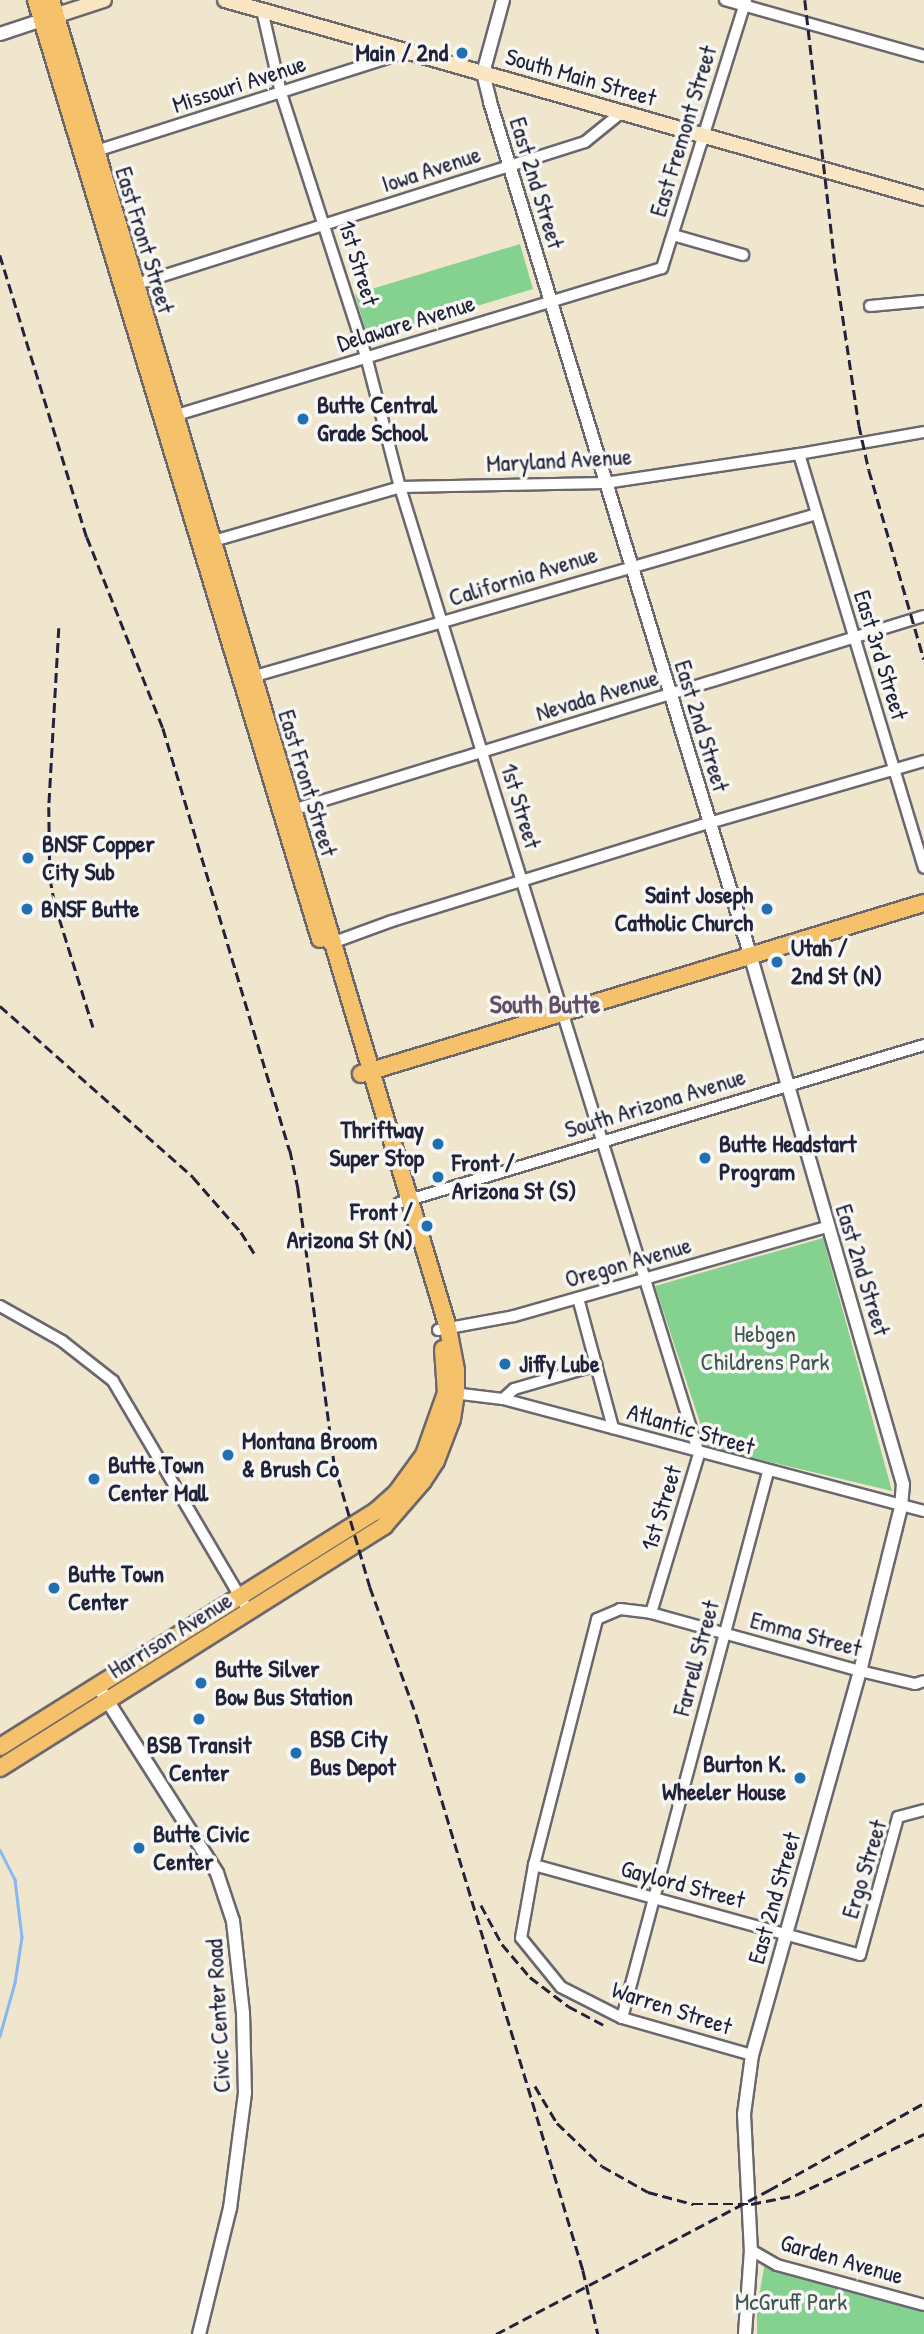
<!DOCTYPE html>
<style>
body{margin:0}
#map{position:relative;width:924px;height:2334px;overflow:hidden;background:#f0e6cd;font-family:"Patrick Hand",sans-serif}
div>[style]{position:absolute}
.green>*{inset:0;background:#84d190}
.stream>*{height:2.5px;margin:-1.25px;padding:0 1.25px;transform-origin:1.25px;border-radius:1.25px;background:#86b8f2}
.roads{filter:drop-shadow(2px 0 #6a676e) drop-shadow(-2px 0 #6a676e) drop-shadow(0 2px #6a676e) drop-shadow(0 -2px #6a676e)}
.minor>*{height:10px;margin:-5px;padding:0 5px;transform-origin:5px;border-radius:5px;background:#fff}
.tertiary>*{height:12px;margin:-6px;padding:0 6px;transform-origin:6px;border-radius:6px;background:#fff}
.secondary>*{height:14px;margin:-7px;padding:0 7px;transform-origin:7px;border-radius:7px;background:#fbe6c4}
.primary>*{height:16px;margin:-8px;padding:0 8px;transform-origin:8px;border-radius:8px;background:#f5c16b}
.rail>*{height:2.5px;margin-top:-1.25px;transform-origin:0;background:repeating-linear-gradient(90deg,#22223b 0 10px,transparent 0 15px)}
.dots>*{width:19px;height:19px;translate:-50% -50%;box-sizing:border-box;border:4px solid #f6f6f2;border-radius:50%}
span{translate:-50% -50%;white-space:nowrap;text-align:center;line-height:1.15;-webkit-text-stroke:7px #f6f6f2;paint-order:stroke}
.poi-label{font-size:24px;color:#22223b;font-weight:700}
.right{translate:-100% -50%;text-align:right}
.left{translate:0 -50%;text-align:left}
.street-label{font-size:24px;color:#22223b}
.park-label{font-size:24px;color:#3f5754}
.neighbourhood-label{font-size:26px;color:#644d66;font-weight:700}
</style>
<div id="map">
<div class="green">
<i style="clip-path:polygon(520px 244px,533px 289px,368px 339px,355px 294px)"></i>
<i style="clip-path:polygon(823px 1238px,892px 1491px,708px 1447px,655px 1286px)"></i>
<i style="clip-path:polygon(765px 2262px,924px 2305px,924px 2334px,757px 2334px,757px 2308px)"></i>
</div>
<div class="stream">
<i style="left:0;top:1850px;width:34px;rotate:63deg"></i>
<i style="left:15px;top:1880px;width:57px;rotate:83deg"></i>
<i style="left:22px;top:1937px;width:47px;rotate:98.7deg"></i>
<i style="left:15px;top:1983px;width:55px;rotate:105.8deg"></i>
</div>
<div class="roads">
<div class="minor">
<i style="left:725px;top:0;width:207px;rotate:15.7deg"></i>
<i style="left:262px;top:10px;width:85px;rotate:77.1deg"></i>
<i style="left:281px;top:93px;width:276px;rotate:72.1deg"></i>
<i style="left:366px;top:356px;width:135px;rotate:75.5deg"></i>
<i style="left:400px;top:487px;width:1012px;rotate:72.82deg"></i>
<i style="left:699px;top:1454px;width:166px;rotate:106.8deg"></i>
<i style="left:93px;top:152px;width:329px;rotate:-17.7deg"></i>
<i style="left:673px;top:235px;width:73px;rotate:15.9deg"></i>
<i style="left:134px;top:285px;width:473px;rotate:-17.6deg"></i>
<i style="left:585px;top:142px;width:48px;rotate:-39deg"></i>
<i style="left:870px;top:306px;width:54px;rotate:-5.3deg"></i>
<i style="left:170px;top:417px;width:514px;rotate:-16.85deg"></i>
<i style="left:662px;top:268px;width:281px;rotate:-72.6deg"></i>
<i style="left:799px;top:454px;width:432px;rotate:73.2deg"></i>
<i style="left:210px;top:542px;width:198px;rotate:-16.1deg"></i>
<i style="left:400px;top:487px;width:205px;rotate:-1.1deg"></i>
<i style="left:605px;top:483px;width:196px;rotate:-8.5deg"></i>
<i style="left:799px;top:454px;width:127px;rotate:-10deg"></i>
<i style="left:248px;top:678px;width:592px;rotate:-16.08deg"></i>
<i style="left:289px;top:811px;width:664px;rotate:-17.07deg"></i>
<i style="left:329px;top:944px;width:67px;rotate:-20.1deg"></i>
<i style="left:392px;top:921px;width:332px;rotate:-17.2deg"></i>
<i style="left:709px;top:823px;width:224px;rotate:-16.1deg"></i>
<i style="left:399px;top:1203px;width:548px;rotate:-16.75deg"></i>
<i style="left:578px;top:1298px;width:135px;rotate:74.9deg"></i>
<i style="left:0;top:1306px;width:71px;rotate:29.4deg"></i>
<i style="left:62px;top:1341px;width:65px;rotate:38.1deg"></i>
<i style="left:113px;top:1381px;width:268px;rotate:59.5deg"></i>
<i style="left:438px;top:1330px;width:77px;rotate:-10.4deg"></i>
<i style="left:514px;top:1316px;width:325px;rotate:-15.9deg"></i>
<i style="left:453px;top:1393px;width:50px;rotate:6.8deg"></i>
<i style="left:503px;top:1399px;width:436px;rotate:14.9deg"></i>
<i style="left:503px;top:1399px;width:15px;rotate:-42deg"></i>
<i style="left:514px;top:1389px;width:86px;rotate:-16.1deg"></i>
<i style="left:534px;top:1865px;width:338px;rotate:15.4deg"></i>
<i style="left:860px;top:1955px;width:143px;rotate:-74.6deg"></i>
<i style="left:898px;top:1817px;width:27px;rotate:-15deg"></i>
<i style="left:622px;top:2018px;width:565px;rotate:-75.03deg"></i>
<i style="left:752px;top:2055px;width:135px;rotate:-164.1deg"></i>
<i style="left:622px;top:2018px;width:68px;rotate:-153.1deg"></i>
<i style="left:561px;top:1987px;width:63px;rotate:-129.2deg"></i>
<i style="left:521px;top:1938px;width:74px;rotate:-79.9deg"></i>
<i style="left:534px;top:1865px;width:254px;rotate:-75.6deg"></i>
<i style="left:597px;top:1619px;width:25px;rotate:-23deg"></i>
<i style="left:620px;top:1609px;width:31px;rotate:7deg"></i>
<i style="left:651px;top:1613px;width:217px;rotate:15.5deg"></i>
<i style="left:860px;top:1671px;width:57px;rotate:13.3deg"></i>
<i style="left:915px;top:1684px;width:9px;rotate:-18deg"></i>
<i style="left:751px;top:2250px;width:30px;rotate:30deg"></i>
<i style="left:777px;top:2265px;width:152px;rotate:15.2deg"></i>
</div>
<div class="tertiary">
<i style="left:503px;top:0;width:76px;rotate:105.3deg"></i>
<i style="left:483px;top:73px;width:30px;rotate:76deg"></i>
<i style="left:490px;top:102px;width:891px;rotate:73.03deg"></i>
<i style="left:750px;top:954px;width:552px;rotate:73.9deg"></i>
<i style="left:903px;top:1484px;width:23px;rotate:95deg"></i>
<i style="left:901px;top:1507px;width:169px;rotate:104deg"></i>
<i style="left:860px;top:1671px;width:399px;rotate:105.7deg"></i>
<i style="left:752px;top:2055px;width:60px;rotate:97.7deg"></i>
<i style="left:744px;top:2114px;width:136px;rotate:87.1deg"></i>
<i style="left:751px;top:2250px;width:84px;rotate:94.1deg"></i>
<i style="left:0;top:34px;width:44px;rotate:-18.4deg"></i>
<i style="left:98px;top:1686px;width:222px;rotate:57.5deg"></i>
<i style="left:217px;top:1873px;width:51px;rotate:71.6deg"></i>
<i style="left:233px;top:1921px;width:93px;rotate:83.8deg"></i>
<i style="left:243px;top:2013px;width:80px;rotate:88.6deg"></i>
<i style="left:245px;top:2093px;width:116px;rotate:97.4deg"></i>
<i style="left:230px;top:2208px;width:130px;rotate:103.8deg"></i>
</div>
<div class="secondary">
<i style="left:225px;top:0;width:727px;rotate:15.82deg"></i>
<i style="left:45px;top:19px;width:62px;rotate:-17.9deg"></i>
</div>
<div class="primary">
<i style="left:36px;top:0;width:981px;rotate:73.17deg"></i>
<i style="left:361px;top:1074px;width:588px;rotate:-16.9deg"></i>
<i style="left:0;top:1747px;width:443px;rotate:-32.1deg"></i>
<i style="left:375px;top:1512px;width:30px;rotate:-42deg"></i>
<i style="left:397px;top:1492px;width:46px;rotate:-53.9deg"></i>
<i style="left:424px;top:1455px;width:66px;rotate:-70.5deg"></i>
<i style="left:446px;top:1393px;width:44px;rotate:-93.9deg"></i>
<i style="left:0;top:1768px;width:454px;rotate:-32.2deg"></i>
<i style="left:384px;top:1526px;width:60px;rotate:-49.1deg"></i>
<i style="left:423px;top:1481px;width:24px;rotate:-57deg"></i>
<i style="left:436px;top:1461px;width:45px;rotate:-69.1deg"></i>
<i style="left:452px;top:1419px;width:26px;rotate:-81deg"></i>
<i style="left:456px;top:1393px;width:23px;rotate:-90deg"></i>
<i style="left:456px;top:1370px;width:43px;rotate:-100.8deg"></i>
<i style="left:448px;top:1328px;width:1386px;rotate:-106.64deg"></i>
</div>
</div>
<div class="rail">
<i style="left:805px;top:0;width:273px;rotate:83.5deg"></i>
<i style="left:836px;top:271px;width:156px;rotate:81.5deg"></i>
<i style="left:859px;top:425px;width:46px;rotate:77.5deg"></i>
<i style="left:869px;top:470px;width:197px;rotate:73.8deg"></i>
<i style="left:0;top:255px;width:295px;rotate:72.9deg"></i>
<i style="left:87px;top:537px;width:206px;rotate:68.3deg"></i>
<i style="left:163px;top:728px;width:441px;rotate:73.3deg"></i>
<i style="left:290px;top:1150px;width:39px;rotate:78deg"></i>
<i style="left:298px;top:1188px;width:277px;rotate:82.5deg"></i>
<i style="left:334px;top:1463px;width:129px;rotate:73.8deg"></i>
<i style="left:370px;top:1587px;width:135px;rotate:70.1deg"></i>
<i style="left:416px;top:1714px;width:581px;rotate:73.28deg"></i>
<i style="left:583px;top:2270px;width:66px;rotate:76.8deg"></i>
<i style="left:59px;top:628px;width:179px;rotate:93.2deg"></i>
<i style="left:49px;top:807px;width:71px;rotate:89.2deg"></i>
<i style="left:50px;top:878px;width:26px;rotate:79deg"></i>
<i style="left:55px;top:904px;width:129px;rotate:72.8deg"></i>
<i style="left:0;top:1006px;width:258px;rotate:41.5deg"></i>
<i style="left:193px;top:1177px;width:73px;rotate:48.9deg"></i>
<i style="left:241px;top:1232px;width:28px;rotate:58deg"></i>
<i style="left:481px;top:1905px;width:44px;rotate:61.7deg"></i>
<i style="left:502px;top:1944px;width:43px;rotate:49.7deg"></i>
<i style="left:530px;top:1977px;width:48px;rotate:37.3deg"></i>
<i style="left:568px;top:2006px;width:40px;rotate:28deg"></i>
<i style="left:535px;top:2086px;width:43px;rotate:59.3deg"></i>
<i style="left:557px;top:2123px;width:62px;rotate:43.7deg"></i>
<i style="left:602px;top:2166px;width:53px;rotate:29.5deg"></i>
<i style="left:648px;top:2192px;width:47px;rotate:14.9deg"></i>
<i style="left:693px;top:2204px;width:58px"></i>
<i style="left:751px;top:2204px;width:46px;rotate:-11.3deg"></i>
<i style="left:796px;top:2195px;width:142px;rotate:-25.5deg"></i>
<i style="left:496px;top:2334px;width:309px;rotate:-27.8deg"></i>
<i style="left:769px;top:2190px;width:178px;rotate:-29.3deg"></i>
</div>
<div class="dots">
<i style="left:462px;top:53px;background:#1f6fb2"></i>
<i style="left:303px;top:419px;background:#1f6fb2"></i>
<i style="left:28px;top:858px;background:#1f6fb2"></i>
<i style="left:27px;top:909px;background:#1f6fb2"></i>
<i style="left:767px;top:909px;background:#1f6fb2"></i>
<i style="left:777px;top:962px;background:#1f6fb2"></i>
<i style="left:438px;top:1144px;background:#1f6fb2"></i>
<i style="left:705px;top:1158px;background:#1f6fb2"></i>
<i style="left:438px;top:1177px;background:#1f6fb2"></i>
<i style="left:427px;top:1226px;background:#1f6fb2"></i>
<i style="left:505px;top:1364px;background:#1f6fb2"></i>
<i style="left:228px;top:1455px;background:#1f6fb2"></i>
<i style="left:94px;top:1479px;background:#1f6fb2"></i>
<i style="left:54px;top:1588px;background:#1f6fb2"></i>
<i style="left:201px;top:1683px;background:#1f6fb2"></i>
<i style="left:199px;top:1719px;background:#1f6fb2"></i>
<i style="left:296px;top:1753px;background:#1f6fb2"></i>
<i style="left:800px;top:1778px;background:#1f6fb2"></i>
<i style="left:139px;top:1848px;background:#1f6fb2"></i>
</div>
<div class="poi-label">
<span class="right" style="left:448px;top:53px">Main / 2nd</span>
<span class="left" style="left:317px;top:419px">Butte Central<br>Grade School</span>
<span class="left" style="left:42px;top:858px">BNSF Copper<br>City Sub</span>
<span class="right" style="left:753px;top:909px">Saint Joseph<br>Catholic Church</span>
<span class="left" style="left:41px;top:909px">BNSF Butte</span>
<span class="left" style="left:791px;top:962px">Utah /<br>2nd St (N)</span>
<span class="right" style="left:424px;top:1144px">Thriftway<br>Super Stop</span>
<span class="left" style="left:719px;top:1158px">Butte Headstart<br>Program</span>
<span class="left" style="left:452px;top:1177px">Front /<br>Arizona St (S)</span>
<span class="right" style="left:413px;top:1226px">Front /<br>Arizona St (N)</span>
<span class="left" style="left:519px;top:1364px">Jiffy Lube</span>
<span class="left" style="left:242px;top:1455px">Montana Broom<br>&amp; Brush Co</span>
<span class="left" style="left:108px;top:1479px">Butte Town<br>Center Mall</span>
<span class="left" style="left:68px;top:1588px">Butte Town<br>Center</span>
<span class="left" style="left:215px;top:1683px">Butte Silver<br>Bow Bus Station</span>
<span class="left" style="left:310px;top:1753px">BSB City<br>Bus Depot</span>
<span style="left:199px;top:1759px">BSB Transit<br>Center</span>
<span class="right" style="left:786px;top:1778px">Burton K.<br>Wheeler House</span>
<span class="left" style="left:153px;top:1848px">Butte Civic<br>Center</span>
</div>
<div class="street-label">
<span style="left:581px;top:77px;rotate:16deg">South Main Street</span>
<span style="left:239px;top:84px;rotate:-18deg">Missouri Avenue</span>
<span style="left:683px;top:131px;rotate:-73deg">East Fremont Street</span>
<span style="left:431px;top:169px;rotate:-18deg">Iowa Avenue</span>
<span style="left:537px;top:183px;rotate:73deg">East 2nd Street</span>
<span style="left:145px;top:240px;rotate:73deg">East Front Street</span>
<span style="left:359px;top:263px;rotate:73deg">1st Street</span>
<span style="left:406px;top:323px;rotate:-17deg">Delaware Avenue</span>
<span style="left:559px;top:460px;rotate:-3deg">Maryland Avenue</span>
<span style="left:523px;top:576px;rotate:-17deg">California Avenue</span>
<span style="left:881px;top:655px;rotate:73deg">East 3rd Street</span>
<span style="left:597px;top:695px;rotate:-17deg">Nevada Avenue</span>
<span style="left:702px;top:726px;rotate:73deg">East 2nd Street</span>
<span style="left:308px;top:783px;rotate:73deg">East Front Street</span>
<span style="left:521px;top:806px;rotate:73deg">1st Street</span>
<span style="left:655px;top:1103px;rotate:-17deg">South Arizona Avenue</span>
<span style="left:628px;top:1262px;rotate:-16deg">Oregon Avenue</span>
<span style="left:863px;top:1270px;rotate:73deg">East 2nd Street</span>
<span style="left:691px;top:1429px;rotate:16deg">Atlantic Street</span>
<span style="left:661px;top:1508px;rotate:-73deg">1st Street</span>
<span style="left:806px;top:1634px;rotate:15deg">Emma Street</span>
<span style="left:170px;top:1635px;rotate:-32deg">Harrison Avenue</span>
<span style="left:696px;top:1658px;rotate:-75deg">Farrell Street</span>
<span style="left:864px;top:1869px;rotate:-73deg">Ergo Street</span>
<span style="left:683px;top:1884px;rotate:15deg">Gaylord Street</span>
<span style="left:774px;top:1898px;rotate:-74deg">East 2nd Street</span>
<span style="left:672px;top:2008px;rotate:18deg">Warren Street</span>
<span style="left:218px;top:2016px;rotate:-93deg">Civic Center Road</span>
<span style="left:842px;top:2259px;rotate:16deg">Garden Avenue</span>
</div>
<div class="park-label">
<span style="left:765px;top:1348px">Hebgen<br>Childrens Park</span>
<span style="left:791px;top:2302px">McGruff Park</span>
</div>
<div class="neighbourhood-label">
<span style="left:545px;top:1004px">South Butte</span>
</div>
</div>
